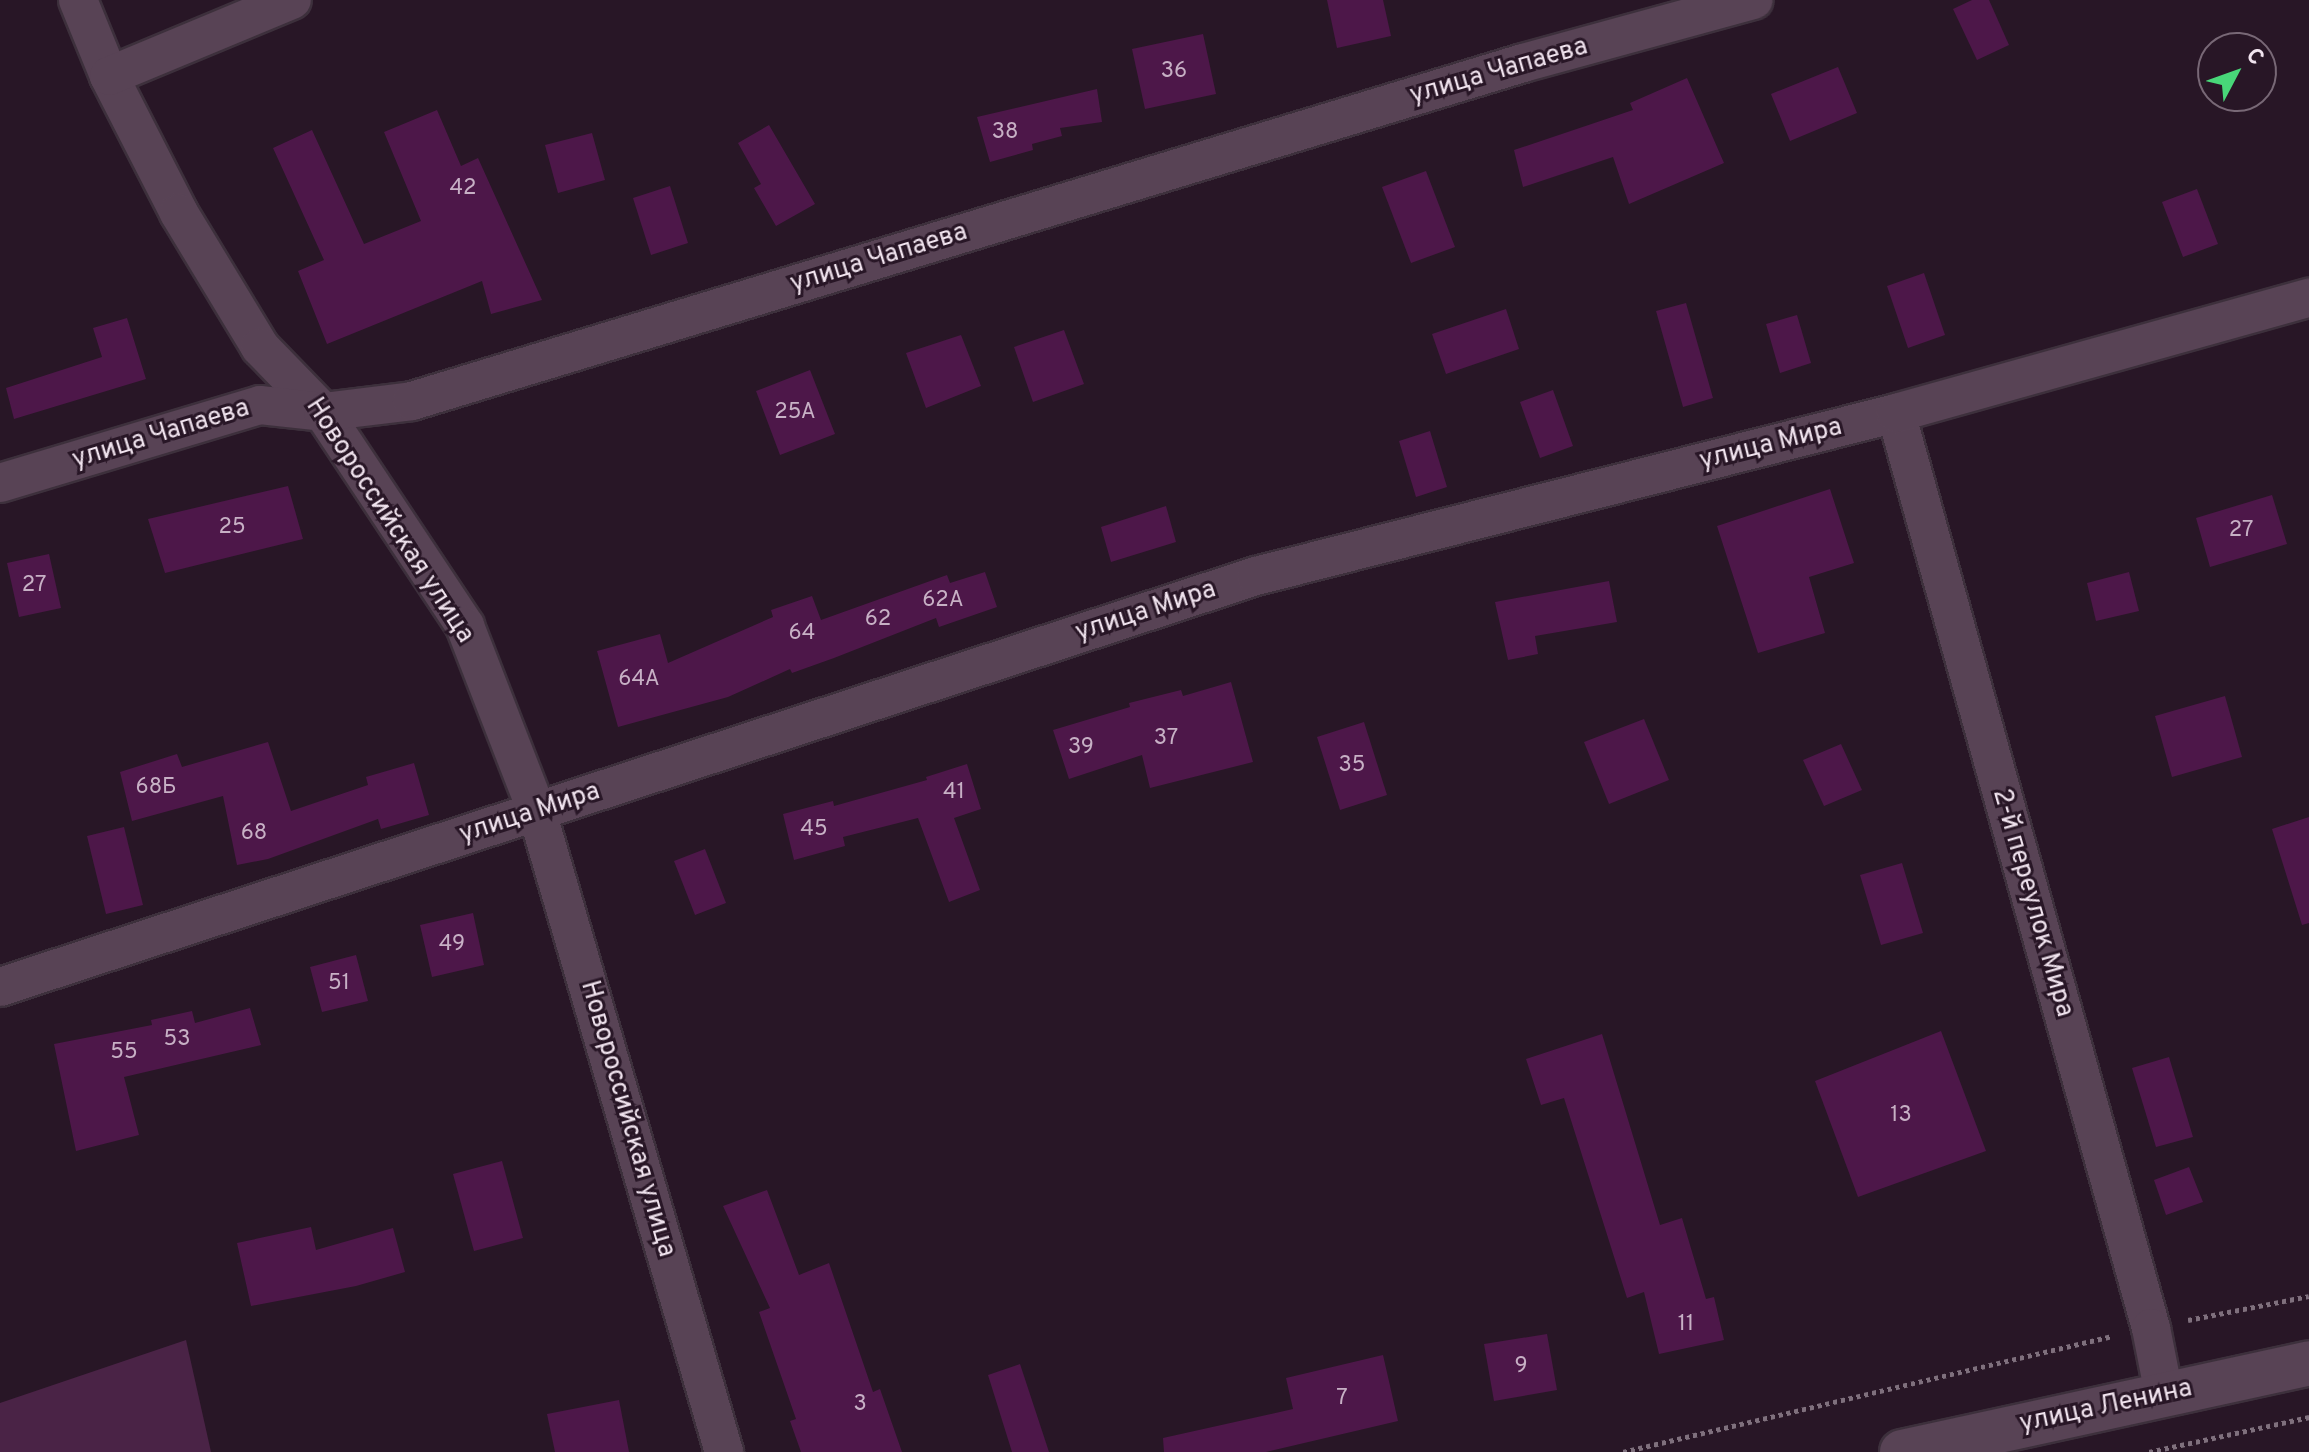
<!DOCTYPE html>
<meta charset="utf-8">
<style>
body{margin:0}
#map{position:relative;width:2309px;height:1452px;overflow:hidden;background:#281626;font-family:Overpass,sans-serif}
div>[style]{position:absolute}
.green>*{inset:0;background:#4a2346}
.building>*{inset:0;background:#4d1749}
.path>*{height:5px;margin-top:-2.5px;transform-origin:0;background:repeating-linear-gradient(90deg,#7f707d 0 4px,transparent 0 8px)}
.roads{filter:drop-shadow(2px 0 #3d303c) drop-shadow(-2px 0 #3d303c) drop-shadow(0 2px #3d303c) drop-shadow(0 -2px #3d303c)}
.minor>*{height:38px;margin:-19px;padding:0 19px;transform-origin:19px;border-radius:19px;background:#584355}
.tertiary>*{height:44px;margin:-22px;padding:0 22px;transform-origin:22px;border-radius:22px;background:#584355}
span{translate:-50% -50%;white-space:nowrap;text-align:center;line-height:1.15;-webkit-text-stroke:6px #281626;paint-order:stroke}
.number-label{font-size:22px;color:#c7b0c5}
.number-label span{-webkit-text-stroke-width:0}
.street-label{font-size:26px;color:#f0e3ee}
.north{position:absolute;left:2197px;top:32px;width:80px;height:80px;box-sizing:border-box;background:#281626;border:2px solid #786876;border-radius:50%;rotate:49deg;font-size:22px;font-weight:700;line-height:32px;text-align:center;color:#f0e3ee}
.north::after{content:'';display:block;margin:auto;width:28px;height:36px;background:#48d779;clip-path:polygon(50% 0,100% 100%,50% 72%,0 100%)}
</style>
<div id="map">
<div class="green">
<i style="clip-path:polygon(186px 1340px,211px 1452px,0 1452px,0 1403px)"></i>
</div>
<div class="building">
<i style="clip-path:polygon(1327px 0,1383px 0,1391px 36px,1337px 48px)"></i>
<i style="clip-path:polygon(1972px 0,1989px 0,2009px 45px,1977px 60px,1953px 9px)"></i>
<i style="clip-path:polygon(1203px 34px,1216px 94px,1145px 109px,1132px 49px)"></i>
<i style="clip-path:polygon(1838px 67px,1857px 113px,1790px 141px,1771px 94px)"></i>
<i style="clip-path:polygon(1687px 78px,1724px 163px,1629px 204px,1613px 157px,1523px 187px,1514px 150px,1633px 110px,1630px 103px)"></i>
<i style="clip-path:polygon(1097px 89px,1102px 122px,1060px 128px,1062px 136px,1032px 144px,1033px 150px,990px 162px,977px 117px)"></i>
<i style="clip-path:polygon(437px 110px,461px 166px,478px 158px,542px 300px,491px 314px,482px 281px,327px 344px,298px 271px,324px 260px,273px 148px,312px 130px,364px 244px,421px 221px,384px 132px)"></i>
<i style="clip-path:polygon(769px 125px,815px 204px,776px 226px,754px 188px,761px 184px,738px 143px)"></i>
<i style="clip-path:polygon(592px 133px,605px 180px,558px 193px,545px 145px)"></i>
<i style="clip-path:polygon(1426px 171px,1455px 247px,1411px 263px,1382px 187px)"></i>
<i style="clip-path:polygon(670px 186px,688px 243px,651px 255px,633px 198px)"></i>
<i style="clip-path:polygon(2197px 189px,2218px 244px,2183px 257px,2162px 202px)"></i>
<i style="clip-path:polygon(1924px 273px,1945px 335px,1908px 348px,1887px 286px)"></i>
<i style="clip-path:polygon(1686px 303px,1713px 398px,1683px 407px,1656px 311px)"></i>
<i style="clip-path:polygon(1506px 309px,1519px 349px,1446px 374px,1432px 334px)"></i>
<i style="clip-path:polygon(1797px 315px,1811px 363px,1780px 373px,1766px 324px)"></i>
<i style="clip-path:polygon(127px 318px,146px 379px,14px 419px,6px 388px,102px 357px,93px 328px)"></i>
<i style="clip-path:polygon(1064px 330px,1084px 384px,1033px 402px,1014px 347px)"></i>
<i style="clip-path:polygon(961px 335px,981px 386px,926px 408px,906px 353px)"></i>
<i style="clip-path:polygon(810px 370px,835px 434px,780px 455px,756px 391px)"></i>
<i style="clip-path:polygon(1553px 390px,1573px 446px,1540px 458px,1520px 402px)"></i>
<i style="clip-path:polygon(1430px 431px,1447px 487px,1416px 497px,1399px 441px)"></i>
<i style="clip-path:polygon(288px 486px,303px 539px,165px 573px,148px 519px)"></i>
<i style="clip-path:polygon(1830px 489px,1854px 563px,1809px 577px,1825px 633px,1758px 653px,1717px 526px)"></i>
<i style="clip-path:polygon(2272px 495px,2287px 544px,2210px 567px,2196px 518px)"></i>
<i style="clip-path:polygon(1166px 506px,1176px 542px,1111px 562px,1101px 527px)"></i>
<i style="clip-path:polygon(49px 554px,61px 608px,19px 617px,7px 563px)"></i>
<i style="clip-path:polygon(985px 572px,997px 607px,939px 627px,936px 618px,834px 658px,792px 673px,790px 669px,728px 697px,618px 727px,597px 651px,660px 634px,668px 663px,773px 617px,771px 610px,812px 596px,821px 620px,947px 575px,950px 583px)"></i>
<i style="clip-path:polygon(2129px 572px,2139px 611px,2096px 621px,2087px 583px)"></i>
<i style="clip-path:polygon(1609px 581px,1617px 622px,1535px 636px,1538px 654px,1508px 660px,1495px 602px)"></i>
<i style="clip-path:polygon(1231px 682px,1253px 762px,1150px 788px,1142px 755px,1069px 779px,1053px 730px,1130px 707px,1129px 703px,1181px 690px,1183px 696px)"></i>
<i style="clip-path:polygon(2225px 696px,2242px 757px,2172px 777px,2155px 716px)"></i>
<i style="clip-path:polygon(1644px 719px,1669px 780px,1609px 804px,1584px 742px)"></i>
<i style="clip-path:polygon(1364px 722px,1387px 795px,1340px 810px,1317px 737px)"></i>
<i style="clip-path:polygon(268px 742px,291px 811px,368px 785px,366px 777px,414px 763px,429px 815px,381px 829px,378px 819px,268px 859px,237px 865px,223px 796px,132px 821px,120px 772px,177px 754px,182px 767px)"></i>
<i style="clip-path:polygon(1841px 744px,1862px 790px,1824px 806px,1803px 760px)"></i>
<i style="clip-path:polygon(967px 764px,981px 809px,954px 818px,980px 890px,949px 902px,918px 818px,843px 837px,845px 846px,794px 860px,783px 814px,833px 801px,834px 806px,927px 780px,926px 777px)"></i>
<i style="clip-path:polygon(2309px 817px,2309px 923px,2302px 925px,2272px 829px)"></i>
<i style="clip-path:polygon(124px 827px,143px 905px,106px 914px,87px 836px)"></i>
<i style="clip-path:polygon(705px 849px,726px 903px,695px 915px,674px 861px)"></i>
<i style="clip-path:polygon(1902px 863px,1923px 933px,1881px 945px,1860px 875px)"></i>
<i style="clip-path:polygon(473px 913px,484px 965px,432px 977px,420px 925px)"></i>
<i style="clip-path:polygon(356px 955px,368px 1001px,322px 1012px,310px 967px)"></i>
<i style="clip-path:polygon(250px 1008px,261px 1045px,124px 1077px,139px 1135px,76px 1151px,54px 1044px,152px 1025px,151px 1020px,192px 1011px,195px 1023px)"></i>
<i style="clip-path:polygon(1941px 1031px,1986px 1151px,1858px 1197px,1815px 1081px)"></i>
<i style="clip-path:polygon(1602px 1034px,1660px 1225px,1682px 1218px,1706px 1299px,1714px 1297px,1724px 1340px,1659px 1354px,1644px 1292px,1627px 1298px,1564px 1098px,1541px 1105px,1526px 1059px)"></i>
<i style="clip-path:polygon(2169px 1057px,2193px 1137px,2156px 1147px,2132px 1068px)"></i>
<i style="clip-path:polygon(502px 1161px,523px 1238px,474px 1251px,453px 1174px)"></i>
<i style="clip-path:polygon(2189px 1167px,2203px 1202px,2166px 1215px,2154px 1180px)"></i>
<i style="clip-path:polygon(767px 1190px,799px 1275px,829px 1263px,873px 1392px,880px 1389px,902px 1452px,801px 1452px,790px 1421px,796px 1419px,759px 1312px,770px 1308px,723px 1206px)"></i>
<i style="clip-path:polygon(311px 1227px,316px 1250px,393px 1228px,405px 1272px,356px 1286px,251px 1306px,237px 1243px)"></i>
<i style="clip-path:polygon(1547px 1334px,1557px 1390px,1494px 1401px,1484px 1344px)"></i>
<i style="clip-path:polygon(1383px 1355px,1398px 1421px,1266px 1452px,1164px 1452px,1163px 1438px,1293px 1409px,1286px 1378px)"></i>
<i style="clip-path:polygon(1020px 1364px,1049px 1452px,1012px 1452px,988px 1375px)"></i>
<i style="clip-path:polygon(619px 1400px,629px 1452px,555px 1452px,547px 1414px)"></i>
</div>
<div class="path">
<i style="left:2188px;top:1320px;width:123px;rotate:-11.2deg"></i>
<i style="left:1623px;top:1452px;width:503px;rotate:-13.34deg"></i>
<i style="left:2149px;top:1452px;width:164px;rotate:-12.3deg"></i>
</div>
<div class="roads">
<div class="minor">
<i style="left:78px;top:0;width:82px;rotate:67.8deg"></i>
<i style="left:109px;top:76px;width:154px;rotate:62.9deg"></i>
<i style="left:179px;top:213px;width:157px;rotate:58.8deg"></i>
<i style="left:260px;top:347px;width:91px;rotate:45.9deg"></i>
<i style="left:323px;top:412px;width:257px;rotate:56.4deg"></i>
<i style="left:465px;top:626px;width:199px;rotate:68.8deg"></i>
<i style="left:537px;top:812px;width:667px;rotate:73.71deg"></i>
<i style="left:109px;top:76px;width:198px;rotate:-22.6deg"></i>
<i style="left:1896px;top:413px;width:950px;rotate:74.43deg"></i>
<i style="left:2151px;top:1328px;width:67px;rotate:78.9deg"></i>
<i style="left:0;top:483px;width:271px;rotate:-16.7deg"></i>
<i style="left:260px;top:405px;width:63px;rotate:6.3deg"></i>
<i style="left:323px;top:412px;width:90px;rotate:-7deg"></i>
<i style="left:412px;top:401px;width:1161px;rotate:-16.92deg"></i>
<i style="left:1523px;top:63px;width:239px;rotate:-15.3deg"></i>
<i style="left:0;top:987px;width:1322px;rotate:-18.12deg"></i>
<i style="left:1256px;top:576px;width:660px;rotate:-14.29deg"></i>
<i style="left:1896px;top:413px;width:429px;rotate:-15.6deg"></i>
</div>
<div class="tertiary">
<i style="left:1902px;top:1452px;width:417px;rotate:-12.3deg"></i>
</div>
</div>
<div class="number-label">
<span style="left:1174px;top:72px">36</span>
<span style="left:1005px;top:133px">38</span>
<span style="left:463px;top:189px">42</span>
<span style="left:795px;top:413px">25А</span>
<span style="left:232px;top:528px">25</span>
<span style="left:2241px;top:531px">27</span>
<span style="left:34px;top:586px">27</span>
<span style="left:943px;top:601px">62А</span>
<span style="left:878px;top:620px">62</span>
<span style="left:802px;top:634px">64</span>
<span style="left:639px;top:680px">64А</span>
<span style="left:1166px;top:739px">37</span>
<span style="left:1081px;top:748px">39</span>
<span style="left:1352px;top:766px">35</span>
<span style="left:156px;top:788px">68Б</span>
<span style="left:954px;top:793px">41</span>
<span style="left:814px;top:830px">45</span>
<span style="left:254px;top:834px">68</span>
<span style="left:452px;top:945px">49</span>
<span style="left:339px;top:984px">51</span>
<span style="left:177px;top:1040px">53</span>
<span style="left:124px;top:1053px">55</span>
<span style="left:1901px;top:1116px">13</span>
<span style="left:1686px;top:1325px">11</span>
<span style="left:1521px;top:1367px">9</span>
<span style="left:1342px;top:1399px">7</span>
<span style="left:860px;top:1405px">3</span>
</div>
<div class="street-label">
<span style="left:1499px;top:72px;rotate:-16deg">улица Чапаева</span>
<span style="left:879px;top:259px;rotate:-17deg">улица Чапаева</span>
<span style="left:161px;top:435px;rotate:-17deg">улица Чапаева</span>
<span style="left:1771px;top:445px;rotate:-14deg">улица Мира</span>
<span style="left:389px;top:521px;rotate:57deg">Новороссийская улица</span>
<span style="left:1146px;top:612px;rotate:-18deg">улица Мира</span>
<span style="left:530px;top:814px;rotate:-18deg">улица Мира</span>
<span style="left:2032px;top:903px;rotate:74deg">2-й переулок Мира</span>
<span style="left:627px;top:1119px;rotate:74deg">Новороссийская улица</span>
<span style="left:2106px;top:1407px;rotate:-12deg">улица Ленина</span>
</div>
<div class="north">С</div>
</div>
